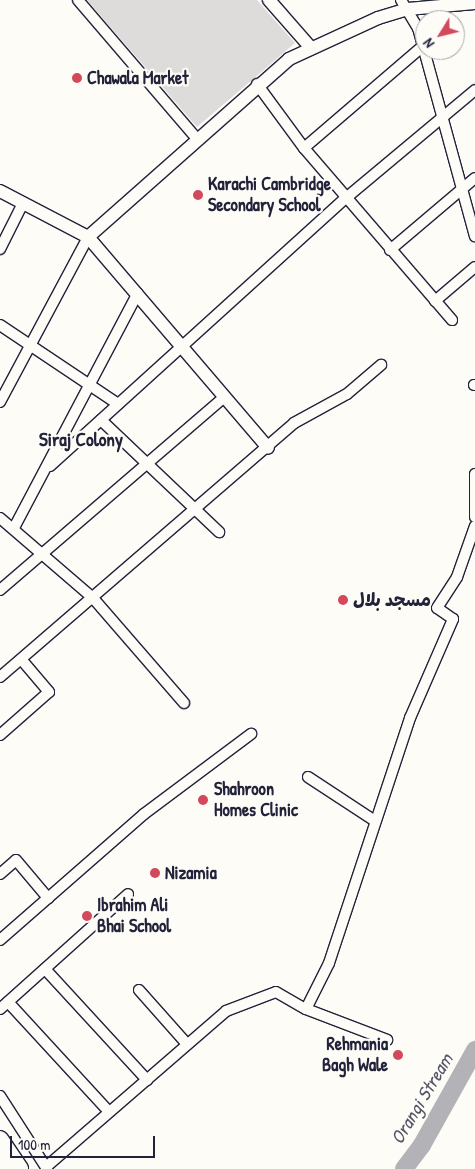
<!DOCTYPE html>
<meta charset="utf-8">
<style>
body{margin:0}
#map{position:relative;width:475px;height:1169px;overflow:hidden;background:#fdfcf7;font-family:"Patrick Hand","Playpen Sans Arabic",sans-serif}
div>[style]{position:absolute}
.green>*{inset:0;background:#dddcdb}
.river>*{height:18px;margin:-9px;padding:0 9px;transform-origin:9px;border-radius:9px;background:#b2b2b7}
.roads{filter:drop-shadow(1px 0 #22223b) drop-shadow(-1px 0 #22223b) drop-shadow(0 1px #22223b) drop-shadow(0 -1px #22223b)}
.minor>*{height:10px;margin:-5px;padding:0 5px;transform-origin:5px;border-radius:5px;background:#fdfcf7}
.tertiary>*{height:12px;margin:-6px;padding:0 6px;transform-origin:6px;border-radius:6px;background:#fdfcf7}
.trunk>*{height:16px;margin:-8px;padding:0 8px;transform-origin:8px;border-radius:8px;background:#fdfcf7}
.dots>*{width:14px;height:14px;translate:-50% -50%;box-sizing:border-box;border:2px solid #fdfcf7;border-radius:50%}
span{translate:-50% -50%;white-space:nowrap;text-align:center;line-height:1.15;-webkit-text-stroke:4.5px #fdfcf7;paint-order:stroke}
.poi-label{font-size:18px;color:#22223b;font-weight:700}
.left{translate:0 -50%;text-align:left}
.right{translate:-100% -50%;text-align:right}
.neighbourhood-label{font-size:19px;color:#22223b;font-weight:700}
.water-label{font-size:19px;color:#545466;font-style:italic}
.north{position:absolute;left:415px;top:10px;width:50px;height:50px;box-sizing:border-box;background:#fdfcf7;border:1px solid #a5a5ac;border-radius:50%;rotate:234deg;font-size:14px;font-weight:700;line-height:20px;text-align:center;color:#22223b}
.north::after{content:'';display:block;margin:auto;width:18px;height:22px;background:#d1495b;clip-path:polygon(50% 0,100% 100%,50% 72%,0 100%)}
.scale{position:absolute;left:10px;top:1136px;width:145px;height:22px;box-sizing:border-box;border:2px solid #22223b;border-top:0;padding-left:6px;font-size:15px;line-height:18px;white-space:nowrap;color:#22223b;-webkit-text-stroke:4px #fdfcf7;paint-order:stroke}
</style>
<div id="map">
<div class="green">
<i style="clip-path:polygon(87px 0,257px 0,295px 43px,197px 127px)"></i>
</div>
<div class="river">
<i style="left:404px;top:1169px;width:30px;rotate:-53deg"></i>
<i style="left:422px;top:1145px;width:109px;rotate:-60.8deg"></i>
</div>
<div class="roads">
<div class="minor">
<i style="left:78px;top:0;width:183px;rotate:49.4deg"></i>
<i style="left:401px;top:0;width:33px;rotate:59deg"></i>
<i style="left:418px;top:28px;width:216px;rotate:74.7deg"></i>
<i style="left:257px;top:84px;width:79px;rotate:53.7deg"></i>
<i style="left:304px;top:148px;width:227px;rotate:49.3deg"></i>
<i style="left:304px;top:148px;width:155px;rotate:-40.6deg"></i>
<i style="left:0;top:249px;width:51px;rotate:-63.4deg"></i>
<i style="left:390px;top:250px;width:111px;rotate:-40.3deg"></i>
<i style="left:435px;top:301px;width:52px;rotate:-40.4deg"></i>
<i style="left:0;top:325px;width:142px;rotate:33.8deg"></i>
<i style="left:474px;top:385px;width:1px"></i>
<i style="left:0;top:402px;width:187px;rotate:-61.9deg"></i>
<i style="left:101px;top:420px;width:163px;rotate:43.5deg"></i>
<i style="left:50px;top:466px;width:399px;rotate:-42.2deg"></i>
<i style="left:346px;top:198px;width:168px;rotate:-39.9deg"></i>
<i style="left:475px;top:474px;width:43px;rotate:90deg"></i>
<i style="left:0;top:518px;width:123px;rotate:40.7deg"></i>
<i style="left:93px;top:598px;width:139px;rotate:49.1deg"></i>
<i style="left:15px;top:526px;width:263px;rotate:-62.2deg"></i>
<i style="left:0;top:590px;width:296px;rotate:-40.7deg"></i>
<i style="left:0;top:677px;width:389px;rotate:-40.8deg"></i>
<i style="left:294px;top:423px;width:60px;rotate:-28.7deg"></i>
<i style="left:347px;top:394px;width:45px;rotate:-40.5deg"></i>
<i style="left:0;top:735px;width:65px;rotate:-41.3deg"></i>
<i style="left:49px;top:692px;width:43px;rotate:-130.3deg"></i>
<i style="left:308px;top:777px;width:80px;rotate:33.3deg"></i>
<i style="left:0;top:874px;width:21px;rotate:-41deg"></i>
<i style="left:16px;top:860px;width:50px;rotate:49.9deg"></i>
<i style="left:0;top:940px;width:191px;rotate:-41.2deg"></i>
<i style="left:144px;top:814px;width:134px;rotate:-36.8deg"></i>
<i style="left:45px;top:969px;width:151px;rotate:47.4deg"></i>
<i style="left:139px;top:990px;width:72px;rotate:48.4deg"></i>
<i style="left:8px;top:1002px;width:149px;rotate:47.4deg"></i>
<i style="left:0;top:1009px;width:172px;rotate:-41.9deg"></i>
<i style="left:306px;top:1009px;width:87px;rotate:20.9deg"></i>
<i style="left:0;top:1096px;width:87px;rotate:57.2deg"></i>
<i style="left:46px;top:1167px;width:238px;rotate:-40.9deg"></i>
<i style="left:226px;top:1011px;width:53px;rotate:-20.8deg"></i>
<i style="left:276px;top:992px;width:34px;rotate:30deg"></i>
<i style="left:306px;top:1009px;width:51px;rotate:-63.4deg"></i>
<i style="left:329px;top:963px;width:258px;rotate:-71.7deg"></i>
<i style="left:410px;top:718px;width:108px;rotate:-66.5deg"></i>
<i style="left:453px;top:619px;width:19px;rotate:-145deg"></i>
<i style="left:437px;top:608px;width:37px;rotate:-57deg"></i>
<i style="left:457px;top:577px;width:54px;rotate:-70.6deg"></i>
</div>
<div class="tertiary">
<i style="left:269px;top:0;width:64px;rotate:48.8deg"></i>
<i style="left:0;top:191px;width:99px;rotate:27.6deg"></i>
<i style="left:88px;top:237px;width:277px;rotate:49.5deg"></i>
<i style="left:88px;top:237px;width:268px;rotate:-41.5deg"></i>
<i style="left:289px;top:59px;width:98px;rotate:-24.7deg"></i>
<i style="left:378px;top:18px;width:31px;rotate:-17deg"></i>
<i style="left:408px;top:9px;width:67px;rotate:-5.1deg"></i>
</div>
<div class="trunk">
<i style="left:0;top:1139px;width:36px;rotate:56deg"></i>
<i style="left:0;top:1161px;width:9px;rotate:58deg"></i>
</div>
</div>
<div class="dots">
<i style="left:77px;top:78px;background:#d1495b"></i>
<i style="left:198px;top:195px;background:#d1495b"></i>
<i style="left:343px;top:600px;background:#d1495b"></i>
<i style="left:203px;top:800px;background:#d1495b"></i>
<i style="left:155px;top:873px;background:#d1495b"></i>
<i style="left:87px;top:916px;background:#d1495b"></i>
<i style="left:398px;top:1055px;background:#d1495b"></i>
</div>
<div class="poi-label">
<span class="left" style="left:87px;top:78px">Chawala Market</span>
<span class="left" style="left:208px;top:195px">Karachi Cambridge<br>Secondary School</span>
<span class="left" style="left:353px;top:600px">مسجد بلال</span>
<span class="left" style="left:214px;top:800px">Shahroon<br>Homes Clinic</span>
<span class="left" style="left:165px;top:873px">Nizamia</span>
<span class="left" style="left:97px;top:916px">Ibrahim Ali<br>Bhai School</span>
<span class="right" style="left:388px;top:1055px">Rehmania<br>Bagh Wale</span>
</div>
<div class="neighbourhood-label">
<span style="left:81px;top:440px">Siraj Colony</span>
</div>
<div class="water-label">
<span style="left:422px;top:1099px;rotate:-59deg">Orangi Stream</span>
</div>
<div class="north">N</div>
<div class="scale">100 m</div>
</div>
